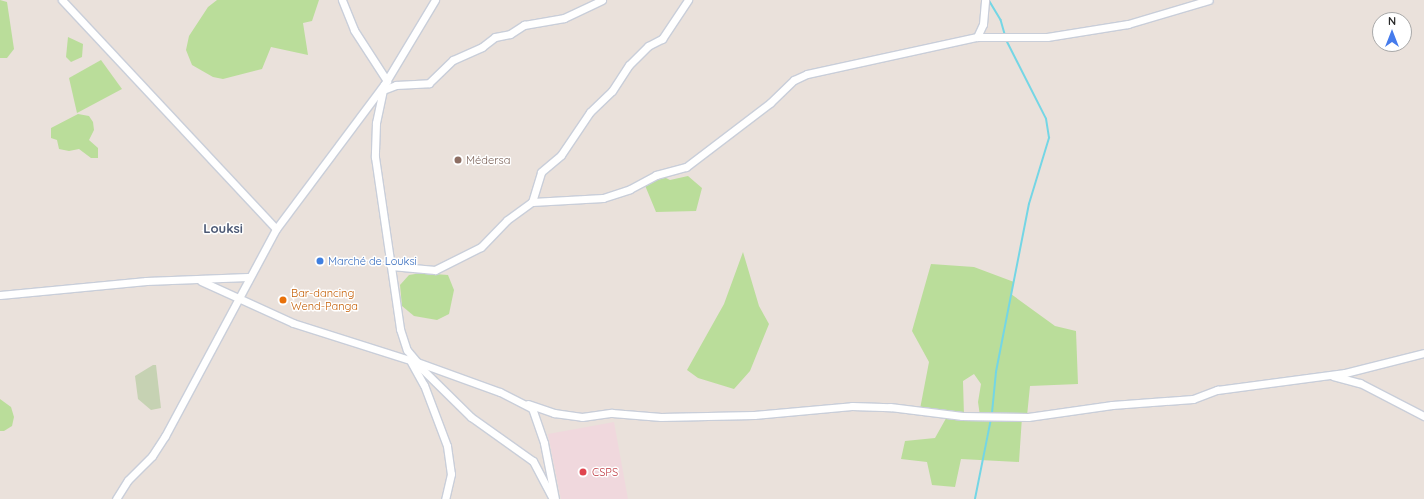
<!DOCTYPE html>
<meta charset="utf-8">
<style>
body{margin:0}
#map{position:relative;width:1424px;height:499px;overflow:hidden;background:#eae1db;font-family:Quicksand,sans-serif}
div>[style]{position:absolute}
.medical>*{inset:0;background:#f0d8dd}
.green>*{inset:0;background:#badd9a}
.cemetery>*{inset:0;background:#c6d2b3}
.stream>*{height:1.5px;margin:-0.75px;padding:0 0.75px;transform-origin:0.75px;border-radius:0.75px;background:#74d6e5}
.roads{filter:drop-shadow(1px 0 #c9ced9) drop-shadow(-1px 0 #c9ced9) drop-shadow(0 1px #c9ced9) drop-shadow(0 -1px #c9ced9)}
.minor>*{height:7px;margin:-3.5px;padding:0 3.5px;transform-origin:3.5px;border-radius:3.5px;background:#fff}
.dots>*{width:11px;height:11px;translate:-50% -50%;box-sizing:border-box;border:2px solid #fff;border-radius:50%}
span{translate:-50% -50%;white-space:nowrap;text-align:center;line-height:1.15;-webkit-text-stroke:3px #fff;paint-order:stroke}
.education-label{font-size:11px;color:#785e54}
.left{translate:0 -50%;text-align:left}
.shop-label{font-size:11px;color:#366cbe}
.food-label{font-size:11px;color:#c56008}
.health-label{font-size:11px;color:#be3a42}
.quarter-label{font-size:13px;color:#4c5975;font-weight:700}
.north{position:absolute;left:1372px;top:12px;width:40px;height:40px;box-sizing:border-box;background:#fff;border:1px solid #a9a9a9;border-radius:50%;rotate:0deg;font-size:11px;font-weight:700;line-height:16px;text-align:center;color:#282828}
.north::after{content:'';display:block;margin:auto;width:14px;height:18px;background:#457bec;clip-path:polygon(50% 0,100% 100%,50% 72%,0 100%)}
</style>
<div id="map">
<div class="medical">
<i style="clip-path:polygon(614px 422px,628px 499px,561px 499px,548px 434px)"></i>
</div>
<div class="green">
<i style="clip-path:polygon(0 0,7px 2px,14px 49px,7px 58px,0 58px)"></i>
<i style="clip-path:polygon(217px 0,319px 0,312px 21px,303px 23px,308px 55px,271px 47px,262px 69px,223px 79px,213px 77px,192px 65px,186px 50px,189px 36px,208px 7px)"></i>
<i style="clip-path:polygon(68px 37px,83px 44px,82px 57px,71px 62px,66px 57px)"></i>
<i style="clip-path:polygon(101px 60px,122px 89px,77px 113px,69px 78px)"></i>
<i style="clip-path:polygon(78px 114px,89px 116px,93px 122px,94px 130px,89px 140px,98px 148px,98px 158px,91px 158px,79px 149px,69px 151px,59px 149px,57px 140px,51px 138px,51px 128px)"></i>
<i style="clip-path:polygon(662px 176px,670px 180px,688px 176px,702px 188px,696px 211px,656px 212px,644px 183px)"></i>
<i style="clip-path:polygon(743px 252px,759px 306px,769px 324px,750px 371px,734px 389px,698px 378px,687px 370px,724px 304px)"></i>
<i style="clip-path:polygon(evenodd,931px 264px,974px 267px,1014px 282px,1011px 294px,1055px 326px,1076px 331px,1078px 384px,1030px 386px,1027px 416px,1022px 417px,1019px 462px,961px 459px,955px 487px,932px 485px,927px 462px,901px 459px,905px 441px,935px 438px,949px 413px,920px 409px,929px 362px,912px 331px,931px 264px,974px 374px,981px 384px,978px 402px,980px 416px,964px 416px,963px 381px,974px 374px)"></i>
<i style="clip-path:polygon(421px 273px,448px 275px,454px 290px,449px 314px,437px 320px,414px 316px,402px 306px,400px 285px,409px 275px)"></i>
<i style="clip-path:polygon(0 399px,11px 407px,14px 417px,12px 426px,4px 431px,0 431px)"></i>
</div>
<div class="cemetery">
<i style="clip-path:polygon(153px 365px,156px 365px,161px 408px,151px 410px,138px 399px,135px 376px)"></i>
</div>
<div class="stream">
<i style="left:989px;top:0;width:23px;rotate:59deg"></i>
<i style="left:1001px;top:20px;width:15px;rotate:74deg"></i>
<i style="left:992px;top:413px;width:41px;rotate:-84.4deg"></i>
<i style="left:996px;top:372px;width:171px;rotate:-78.9deg"></i>
<i style="left:1029px;top:204px;width:69px;rotate:-73.1deg"></i>
<i style="left:1049px;top:138px;width:19px;rotate:-99deg"></i>
<i style="left:1046px;top:119px;width:89px;rotate:-116.9deg"></i>
<i style="left:975px;top:499px;width:82px;rotate:-78.7deg"></i>
</div>
<div class="roads">
<div class="minor">
<i style="left:62px;top:0;width:313px;rotate:46.9deg"></i>
<i style="left:342px;top:0;width:32px;rotate:68deg"></i>
<i style="left:354px;top:30px;width:61px;rotate:57.1deg"></i>
<i style="left:435px;top:0;width:99px;rotate:121deg"></i>
<i style="left:384px;top:85px;width:39px;rotate:102deg"></i>
<i style="left:376px;top:123px;width:34px;rotate:92deg"></i>
<i style="left:375px;top:157px;width:174px;rotate:81.7deg"></i>
<i style="left:400px;top:329px;width:22px;rotate:72deg"></i>
<i style="left:407px;top:350px;width:16px;rotate:50deg"></i>
<i style="left:417px;top:362px;width:88px;rotate:19.9deg"></i>
<i style="left:500px;top:392px;width:36px;rotate:27deg"></i>
<i style="left:532px;top:408px;width:37px;rotate:71deg"></i>
<i style="left:544px;top:443px;width:57px;rotate:78.9deg"></i>
<i style="left:977px;top:37px;width:14px;rotate:-65deg"></i>
<i style="left:983px;top:24px;width:24px;rotate:-85deg"></i>
<i style="left:383px;top:90px;width:14px;rotate:-21deg"></i>
<i style="left:396px;top:85px;width:33px;rotate:-3deg"></i>
<i style="left:429px;top:83px;width:33px;rotate:-44deg"></i>
<i style="left:453px;top:60px;width:32px;rotate:-24deg"></i>
<i style="left:482px;top:47px;width:16px;rotate:-38deg"></i>
<i style="left:495px;top:37px;width:15px;rotate:-11deg"></i>
<i style="left:510px;top:34px;width:17px;rotate:-33deg"></i>
<i style="left:524px;top:25px;width:41px;rotate:-9.9deg"></i>
<i style="left:564px;top:18px;width:42px;rotate:-25.3deg"></i>
<i style="left:532px;top:202px;width:31px;rotate:-73deg"></i>
<i style="left:541px;top:172px;width:26px;rotate:-40deg"></i>
<i style="left:561px;top:155px;width:52px;rotate:-56deg"></i>
<i style="left:590px;top:112px;width:30px;rotate:-44deg"></i>
<i style="left:612px;top:91px;width:31px;rotate:-57deg"></i>
<i style="left:629px;top:65px;width:27px;rotate:-45deg"></i>
<i style="left:648px;top:46px;width:16px;rotate:-27deg"></i>
<i style="left:662px;top:39px;width:47px;rotate:-56.3deg"></i>
<i style="left:391px;top:266px;width:44px;rotate:5.2deg"></i>
<i style="left:435px;top:270px;width:51px;rotate:-26.6deg"></i>
<i style="left:481px;top:247px;width:37px;rotate:-46deg"></i>
<i style="left:507px;top:220px;width:31px;rotate:-36deg"></i>
<i style="left:532px;top:202px;width:71px;rotate:-3.2deg"></i>
<i style="left:603px;top:198px;width:28px;rotate:-18deg"></i>
<i style="left:630px;top:189px;width:30px;rotate:-28deg"></i>
<i style="left:656px;top:175px;width:31px;rotate:-15deg"></i>
<i style="left:686px;top:167px;width:106px;rotate:-37.3deg"></i>
<i style="left:770px;top:103px;width:33px;rotate:-44deg"></i>
<i style="left:794px;top:80px;width:14px;rotate:-25deg"></i>
<i style="left:807px;top:74px;width:174px;rotate:-12.3deg"></i>
<i style="left:977px;top:37px;width:70px"></i>
<i style="left:1047px;top:37px;width:82px;rotate:-9.1deg"></i>
<i style="left:1128px;top:24px;width:84px;rotate:-16.5deg"></i>
<i style="left:201px;top:281px;width:101px;rotate:24.5deg"></i>
<i style="left:293px;top:323px;width:129px;rotate:17.6deg"></i>
<i style="left:0;top:295px;width:147px;rotate:-5.5deg"></i>
<i style="left:146px;top:281px;width:102px;rotate:-2.2deg"></i>
<i style="left:411px;top:362px;width:26px;rotate:61deg"></i>
<i style="left:424px;top:385px;width:65px;rotate:69.3deg"></i>
<i style="left:447px;top:446px;width:28px;rotate:82deg"></i>
<i style="left:451px;top:474px;width:26px;rotate:103deg"></i>
<i style="left:416px;top:363px;width:77px;rotate:44.5deg"></i>
<i style="left:471px;top:417px;width:76px;rotate:35.4deg"></i>
<i style="left:533px;top:461px;width:43px;rotate:62.2deg"></i>
<i style="left:1333px;top:376px;width:28px;rotate:15deg"></i>
<i style="left:1360px;top:383px;width:72px;rotate:27.3deg"></i>
<i style="left:528px;top:404px;width:28px;rotate:19deg"></i>
<i style="left:554px;top:413px;width:28px;rotate:8deg"></i>
<i style="left:582px;top:417px;width:30px;rotate:-8deg"></i>
<i style="left:612px;top:413px;width:49px;rotate:4.7deg"></i>
<i style="left:661px;top:417px;width:93px;rotate:-1.2deg"></i>
<i style="left:754px;top:415px;width:98px;rotate:-5.2deg"></i>
<i style="left:852px;top:406px;width:38px;rotate:2deg"></i>
<i style="left:890px;top:407px;width:73px;rotate:7.1deg"></i>
<i style="left:962px;top:416px;width:66px;rotate:0.9deg"></i>
<i style="left:1028px;top:417px;width:85px;rotate:-8.1deg"></i>
<i style="left:1112px;top:405px;width:81px;rotate:-4.2deg"></i>
<i style="left:1193px;top:399px;width:26px;rotate:-21deg"></i>
<i style="left:1217px;top:390px;width:129px;rotate:-7.6deg"></i>
<i style="left:1345px;top:373px;width:81px;rotate:-14.2deg"></i>
<i style="left:116px;top:499px;width:22px;rotate:-58deg"></i>
<i style="left:128px;top:480px;width:34px;rotate:-45deg"></i>
<i style="left:152px;top:456px;width:24px;rotate:-57deg"></i>
<i style="left:165px;top:436px;width:235px;rotate:-61.8deg"></i>
<i style="left:276px;top:229px;width:179px;rotate:-53.2deg"></i>
</div>
</div>
<div class="dots">
<i style="left:458px;top:160px;background:#8d6e63"></i>
<i style="left:320px;top:261px;background:#3f7fe0"></i>
<i style="left:283px;top:300px;background:#e8710a"></i>
<i style="left:583px;top:472px;background:#e0444e"></i>
</div>
<div class="education-label">
<span class="left" style="left:466px;top:160px">Médersa</span>
</div>
<div class="shop-label">
<span class="left" style="left:328px;top:261px">Marché de Louksi</span>
</div>
<div class="food-label">
<span class="left" style="left:291px;top:300px">Bar-dancing<br>Wend-Panga</span>
</div>
<div class="health-label">
<span class="left" style="left:592px;top:472px">CSPS</span>
</div>
<div class="quarter-label">
<span style="left:223px;top:228px">Louksi</span>
</div>
<div class="north">N</div>
</div>
